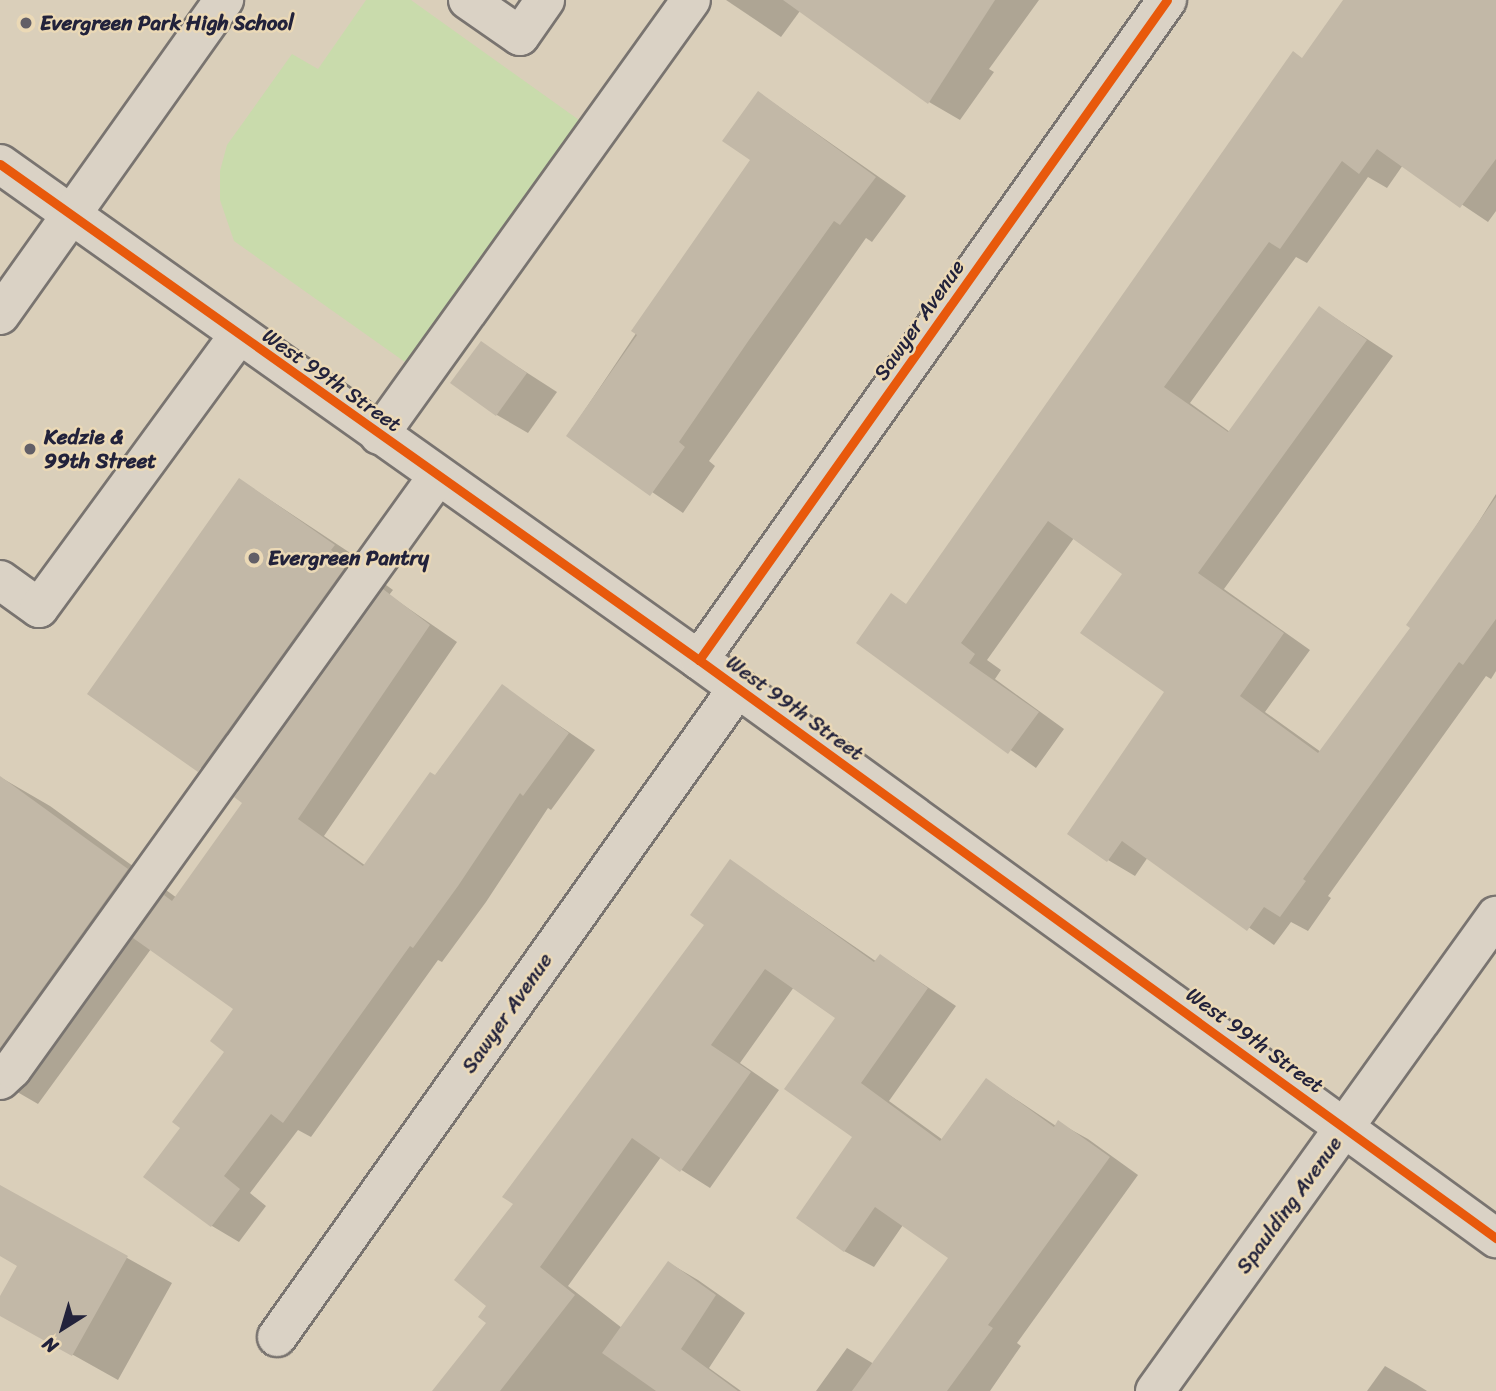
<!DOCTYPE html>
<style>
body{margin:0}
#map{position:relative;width:1496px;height:1391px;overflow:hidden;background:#dacfba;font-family:Sriracha,sans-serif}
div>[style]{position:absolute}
.green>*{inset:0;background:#c9dbac}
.shadow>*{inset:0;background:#0003}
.building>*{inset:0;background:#c2b8a7}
.roads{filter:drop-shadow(2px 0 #797470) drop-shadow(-2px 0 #797470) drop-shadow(0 2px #797470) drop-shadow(0 -2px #797470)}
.minor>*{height:38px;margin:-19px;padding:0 19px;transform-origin:19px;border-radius:19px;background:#dad2c5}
.major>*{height:38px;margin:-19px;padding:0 19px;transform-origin:19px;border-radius:19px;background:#dad2c5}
.cycleway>*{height:9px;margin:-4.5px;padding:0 4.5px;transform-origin:4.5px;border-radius:4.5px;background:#e8590c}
.dots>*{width:19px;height:19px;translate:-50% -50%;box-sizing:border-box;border:4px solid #ebd9b6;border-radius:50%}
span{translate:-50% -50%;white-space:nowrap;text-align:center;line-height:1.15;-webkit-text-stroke:5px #ebd9b6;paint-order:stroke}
.poi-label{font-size:21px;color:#22223b;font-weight:700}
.left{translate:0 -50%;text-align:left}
.street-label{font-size:21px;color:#22223b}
.north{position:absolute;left:28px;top:1293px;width:70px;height:70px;-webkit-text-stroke:5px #ebd9b6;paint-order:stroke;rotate:217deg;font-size:19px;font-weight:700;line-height:28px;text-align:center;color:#22223b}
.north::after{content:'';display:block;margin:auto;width:24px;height:32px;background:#22223b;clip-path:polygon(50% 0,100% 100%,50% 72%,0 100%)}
</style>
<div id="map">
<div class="green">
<i style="clip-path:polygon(366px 0,411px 0,586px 125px,412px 367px,234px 241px,220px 200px,220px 171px,227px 145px,292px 54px,318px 69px)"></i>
</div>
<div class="shadow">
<i style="clip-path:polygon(726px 0,808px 0,781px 37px)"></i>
<i style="clip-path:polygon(829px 0,1039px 0,989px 69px,994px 72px,960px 120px,929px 102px)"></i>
<i style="clip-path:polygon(1345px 0,1496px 0,1496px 211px,1488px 222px,1403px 165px,1387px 188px,1368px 177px,1307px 263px,1296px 257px,1190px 403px,1230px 432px,1320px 308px,1393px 356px,1224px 589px,1310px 650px,1265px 712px,1321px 752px,1413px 627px,1496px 494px,1496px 671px,1491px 679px,1486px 676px,1328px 896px,1331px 898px,1308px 931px,1291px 922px,1274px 945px,1148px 857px,1135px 876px,1108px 860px,1166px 692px,1124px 574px,1074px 538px,987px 660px,1001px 670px,995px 679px,1064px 729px,1036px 768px,858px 642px,891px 595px,907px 605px)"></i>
<i style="clip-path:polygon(759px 93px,906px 196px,872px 242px,866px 238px,709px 461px,715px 466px,683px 513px,568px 435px,752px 160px)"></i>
<i style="clip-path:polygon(481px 343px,557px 392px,528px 433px,497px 415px)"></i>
<i style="clip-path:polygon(240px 480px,379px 572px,375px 577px,393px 590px,389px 595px,457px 642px,324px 836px,366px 866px,503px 687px,595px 750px,551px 810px,548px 808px,486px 902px,442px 962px,438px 960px,311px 1137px,298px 1130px,250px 1193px,266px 1206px,239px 1242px,212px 1226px,183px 1127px,227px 1052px,236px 1009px,151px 949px,38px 1104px,0 1082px,0 777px,50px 806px,177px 898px,245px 803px,239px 793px,89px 693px)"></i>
<i style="clip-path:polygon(730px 861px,877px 962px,881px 956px,956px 1006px,889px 1101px,943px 1140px,987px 1080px,1056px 1126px,1059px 1123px,1088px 1139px,1138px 1175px,1017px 1343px,1021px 1346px,990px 1391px,816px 1391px,847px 1348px,874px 1364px,951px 1258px,903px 1225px,874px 1267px,844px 1251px,855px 1137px,837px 1018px,794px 987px,740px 1063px,779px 1090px,710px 1188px,661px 1157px,568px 1286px,622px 1328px,669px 1263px,698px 1280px,745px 1313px,709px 1368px,741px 1391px,434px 1391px,488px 1323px,515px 1203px,706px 925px)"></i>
<i style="clip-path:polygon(0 1187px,172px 1283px,118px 1380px,0 1314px,0 1300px,19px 1266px,0 1255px)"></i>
<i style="clip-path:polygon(1385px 1366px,1416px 1384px,1427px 1391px,1367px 1391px)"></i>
</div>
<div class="building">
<i style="clip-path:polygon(783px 0,995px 0,928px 104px)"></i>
<i style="clip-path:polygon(1343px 0,1496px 0,1496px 159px,1460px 208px,1377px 149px,1359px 174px,1342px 161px,1280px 249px,1269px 242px,1164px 387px,1228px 432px,1319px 306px,1367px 340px,1198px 573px,1284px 633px,1240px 696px,1318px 753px,1410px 628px,1406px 625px,1496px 497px,1496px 619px,1463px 665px,1459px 662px,1303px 879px,1306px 881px,1280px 917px,1264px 907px,1247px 931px,1122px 841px,1107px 862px,1067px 834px,1164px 692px,1080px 633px,1122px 574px,1048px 521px,961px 643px,975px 654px,969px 663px,1039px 712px,1008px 754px,856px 643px,891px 593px,906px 604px,1293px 51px,1302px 58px)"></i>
<i style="clip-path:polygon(758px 91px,876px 177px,840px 225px,834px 221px,749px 340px,679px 442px,685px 447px,650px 496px,566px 436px,637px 335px,631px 331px,750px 160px,722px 141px)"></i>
<i style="clip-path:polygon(481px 341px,527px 373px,496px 416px,450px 383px)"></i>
<i style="clip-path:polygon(239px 478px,335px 545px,331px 550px,348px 563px,198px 772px,87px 694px)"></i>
<i style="clip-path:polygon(383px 589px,430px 625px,298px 819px,363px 866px,430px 772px,435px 775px,502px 684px,569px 733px,523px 796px,520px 793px,458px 886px,413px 948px,410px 946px,283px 1123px,271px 1114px,224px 1176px,240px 1189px,211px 1227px,143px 1177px,180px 1128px,172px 1122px,224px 1052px,210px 1041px,233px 1009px,133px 938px,164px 895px,172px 901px,242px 803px,234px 797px)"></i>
<i style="clip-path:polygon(0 776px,128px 869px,0 1048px)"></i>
<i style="clip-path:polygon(730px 859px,874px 962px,880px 954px,928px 988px,861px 1083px,940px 1141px,986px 1078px,1054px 1127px,1058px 1120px,1110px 1157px,988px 1325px,993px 1328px,947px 1391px,852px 1391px,948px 1258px,875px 1207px,844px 1252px,796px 1218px,852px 1137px,784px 1089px,835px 1018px,765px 969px,711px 1045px,751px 1072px,680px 1172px,632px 1138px,540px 1267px,575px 1295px,500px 1391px,432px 1391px,486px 1323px,478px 1317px,486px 1306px,454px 1280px,513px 1204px,502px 1197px,704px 925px,690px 915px)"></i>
<i style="clip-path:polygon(0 1185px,128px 1256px,72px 1356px,0 1316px,0 1296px,17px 1266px,0 1256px)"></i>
<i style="clip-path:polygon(668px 1261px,716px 1295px,681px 1349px,738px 1391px,656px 1391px,602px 1353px)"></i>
</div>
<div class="roads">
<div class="minor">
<i style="left:468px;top:0;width:63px;rotate:34.7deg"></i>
<i style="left:520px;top:36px;width:44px;rotate:-55.2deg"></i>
<i style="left:0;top:164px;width:857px;rotate:35.36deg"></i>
<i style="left:699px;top:660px;width:985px;rotate:35.95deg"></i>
<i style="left:379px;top:435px;width:535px;rotate:-54.35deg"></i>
<i style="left:0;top:580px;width:48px;rotate:35.7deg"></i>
<i style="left:39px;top:608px;width:338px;rotate:-53.8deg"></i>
<i style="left:699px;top:660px;width:809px;rotate:-54.66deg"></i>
<i style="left:0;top:1080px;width:16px;rotate:-43deg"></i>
<i style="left:12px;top:1069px;width:729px;rotate:-54.33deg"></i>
<i style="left:277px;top:1337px;width:795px;rotate:-54.63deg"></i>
<i style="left:1155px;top:1391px;width:585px;rotate:-54.33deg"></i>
</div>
<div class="major">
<i style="left:0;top:315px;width:387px;rotate:-54.6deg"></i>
</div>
</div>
<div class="cycleway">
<i style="left:0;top:164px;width:857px;rotate:35.36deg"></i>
<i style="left:699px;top:660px;width:985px;rotate:35.95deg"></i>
<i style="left:699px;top:660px;width:809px;rotate:-54.66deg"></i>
</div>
<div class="dots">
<i style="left:26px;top:23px;background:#625f67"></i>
<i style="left:30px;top:449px;background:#625f67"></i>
<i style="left:254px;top:558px;background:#625f67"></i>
</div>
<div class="poi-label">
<span class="left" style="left:40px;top:23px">Evergreen Park High School</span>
<span class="left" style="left:44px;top:449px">Kedzie &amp;<br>99th Street</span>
<span class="left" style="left:268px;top:558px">Evergreen Pantry</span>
</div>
<div class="street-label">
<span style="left:919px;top:320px;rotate:-55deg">Sawyer Avenue</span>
<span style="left:332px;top:380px;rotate:35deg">West 99th Street</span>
<span style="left:795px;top:708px;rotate:36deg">West 99th Street</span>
<span style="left:507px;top:1013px;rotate:-55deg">Sawyer Avenue</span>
<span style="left:1255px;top:1040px;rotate:36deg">West 99th Street</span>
<span style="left:1289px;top:1205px;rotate:-54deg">Spaulding Avenue</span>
</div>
<div class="north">N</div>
</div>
